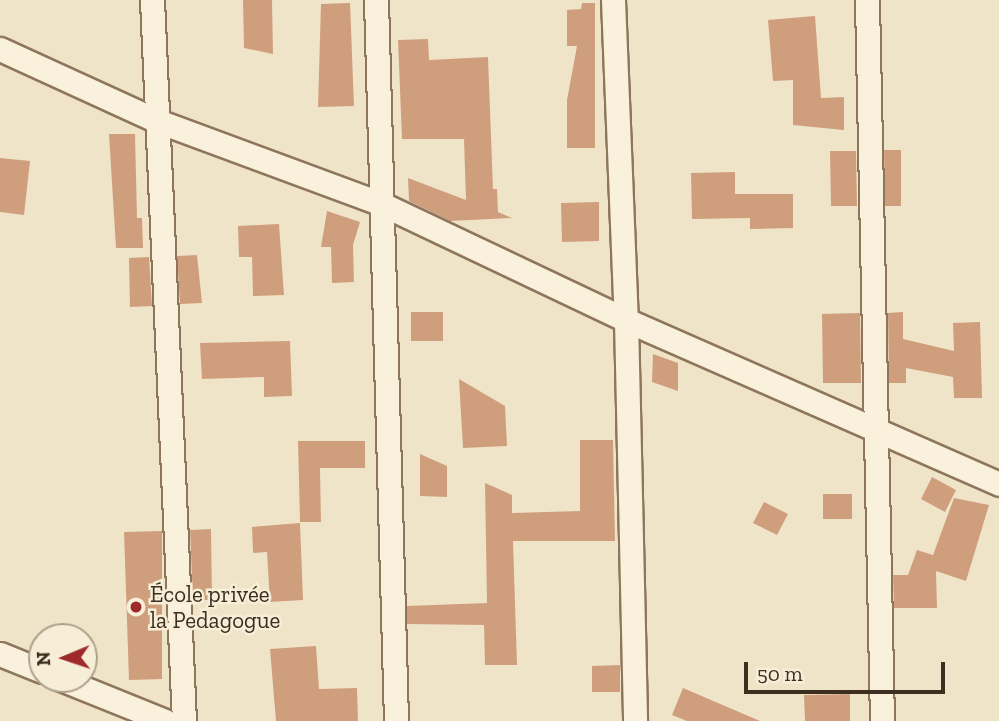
<!DOCTYPE html>
<meta charset="utf-8">
<style>
body{margin:0}
#map{position:relative;width:999px;height:721px;overflow:hidden;background:#f0e4c8;font-family:"Zilla Slab",serif}
div>[style]{position:absolute}
.building>*{inset:0;background:#cf9f7d}
.roads{filter:drop-shadow(2px 0 #8d765c) drop-shadow(-2px 0 #8d765c) drop-shadow(0 2px #8d765c) drop-shadow(0 -2px #8d765c)}
.minor>*{height:23px;margin:-11.5px;padding:0 11.5px;transform-origin:11.5px;border-radius:11.5px;background:#faf1dc}
.dots>*{width:19px;height:19px;translate:-50% -50%;box-sizing:border-box;border:4px solid #f7eed8;border-radius:50%}
span{translate:-50% -50%;white-space:nowrap;text-align:center;line-height:1.15;-webkit-text-stroke:5px #f7eed8;paint-order:stroke}
.poi-label{font-size:23px;color:#3d2e20}
.left{translate:0 -50%;text-align:left}
.north{position:absolute;left:28px;top:623px;width:70px;height:70px;box-sizing:border-box;background:#f7eed8;border:2px solid #ada18e;border-radius:50%;rotate:268deg;font-size:19px;font-weight:700;line-height:28px;text-align:center;color:#3d2e20}
.north::after{content:'';display:block;margin:auto;width:24px;height:32px;background:#9e2a2b;clip-path:polygon(50% 0,100% 100%,50% 72%,0 100%)}
.scale{position:absolute;left:744px;top:662px;width:201px;height:32px;box-sizing:border-box;border:4px solid #3d2e20;border-top:0;padding-left:9px;font-size:21px;line-height:24px;white-space:nowrap;color:#3d2e20;-webkit-text-stroke:5px #f7eed8;paint-order:stroke}
</style>
<div id="map">
<div class="building">
<i style="clip-path:polygon(243px 0,272px 0,273px 54px,244px 48px)"></i>
<i style="clip-path:polygon(350px 3px,354px 106px,318px 107px,321px 4px)"></i>
<i style="clip-path:polygon(582px 3px,595px 3px,595px 148px,567px 148px,567px 100px,577px 46px,567px 46px,567px 10px,581px 9px)"></i>
<i style="clip-path:polygon(815px 16px,821px 98px,844px 97px,844px 130px,793px 125px,793px 80px,773px 81px,768px 20px)"></i>
<i style="clip-path:polygon(428px 39px,429px 60px,488px 57px,493px 189px,497px 189px,498px 212px,512px 218px,450px 221px,409px 201px,408px 178px,466px 200px,464px 139px,402px 139px,398px 40px)"></i>
<i style="clip-path:polygon(109px 134px,135px 134px,137px 218px,142px 218px,143px 248px,116px 248px)"></i>
<i style="clip-path:polygon(884px 150px,901px 150px,901px 206px,885px 206px)"></i>
<i style="clip-path:polygon(830px 151px,856px 151px,857px 206px,831px 206px)"></i>
<i style="clip-path:polygon(0 158px,30px 161px,24px 215px,0 212px)"></i>
<i style="clip-path:polygon(735px 172px,735px 194px,793px 194px,793px 228px,750px 229px,750px 218px,692px 219px,691px 173px)"></i>
<i style="clip-path:polygon(599px 202px,599px 241px,562px 242px,561px 203px)"></i>
<i style="clip-path:polygon(327px 211px,360px 222px,353px 245px,354px 282px,332px 283px,331px 247px,321px 247px)"></i>
<i style="clip-path:polygon(279px 224px,284px 295px,253px 296px,252px 257px,239px 257px,238px 226px)"></i>
<i style="clip-path:polygon(197px 255px,202px 303px,180px 304px,177px 256px)"></i>
<i style="clip-path:polygon(149px 257px,152px 306px,130px 307px,129px 258px)"></i>
<i style="clip-path:polygon(411px 312px,443px 312px,443px 341px,411px 341px)"></i>
<i style="clip-path:polygon(903px 312px,903px 339px,954px 351px,953px 323px,980px 322px,982px 398px,954px 398px,953px 377px,906px 368px,906px 383px,889px 383px,888px 313px)"></i>
<i style="clip-path:polygon(860px 313px,861px 383px,823px 383px,822px 314px)"></i>
<i style="clip-path:polygon(290px 341px,292px 396px,264px 397px,264px 377px,202px 379px,200px 343px)"></i>
<i style="clip-path:polygon(653px 354px,678px 363px,678px 391px,652px 382px)"></i>
<i style="clip-path:polygon(459px 379px,505px 406px,507px 446px,463px 448px)"></i>
<i style="clip-path:polygon(580px 440px,613px 440px,615px 541px,513px 541px,517px 665px,485px 665px,484px 625px,407px 624px,407px 606px,487px 603px,485px 483px,512px 495px,512px 513px,580px 511px)"></i>
<i style="clip-path:polygon(298px 441px,365px 441px,365px 468px,320px 468px,321px 522px,300px 522px)"></i>
<i style="clip-path:polygon(420px 454px,447px 466px,447px 497px,420px 496px)"></i>
<i style="clip-path:polygon(932px 477px,956px 490px,945px 512px,921px 499px)"></i>
<i style="clip-path:polygon(823px 494px,852px 494px,852px 519px,823px 519px)"></i>
<i style="clip-path:polygon(954px 498px,989px 505px,966px 581px,936px 571px,937px 608px,894px 608px,893px 575px,908px 575px,917px 550px,933px 555px)"></i>
<i style="clip-path:polygon(764px 502px,788px 514px,777px 535px,753px 523px)"></i>
<i style="clip-path:polygon(300px 523px,303px 600px,270px 602px,267px 552px,253px 553px,252px 527px)"></i>
<i style="clip-path:polygon(211px 529px,212px 600px,193px 600px,190px 530px)"></i>
<i style="clip-path:polygon(162px 531px,162px 679px,129px 680px,124px 532px)"></i>
<i style="clip-path:polygon(316px 646px,319px 689px,357px 688px,358px 721px,276px 721px,270px 649px)"></i>
<i style="clip-path:polygon(620px 665px,620px 692px,592px 692px,592px 666px)"></i>
<i style="clip-path:polygon(683px 688px,760px 721px,687px 721px,672px 715px)"></i>
<i style="clip-path:polygon(850px 694px,850px 721px,805px 721px,804px 695px)"></i>
</div>
<div class="roads">
<div class="minor">
<i style="left:152px;top:0;width:722px;rotate:87.46deg"></i>
<i style="left:376px;top:0;width:721px;rotate:88.41deg"></i>
<i style="left:613px;top:0;width:320px;rotate:87.7deg"></i>
<i style="left:626px;top:320px;width:401px;rotate:88.7deg"></i>
<i style="left:867px;top:0;width:721px;rotate:88.81deg"></i>
<i style="left:0;top:49px;width:170px;rotate:24.6deg"></i>
<i style="left:155px;top:120px;width:242px;rotate:20.3deg"></i>
<i style="left:382px;top:204px;width:270px;rotate:25.4deg"></i>
<i style="left:626px;top:320px;width:407px;rotate:23.7deg"></i>
<i style="left:0;top:654px;width:45px;rotate:22deg"></i>
<i style="left:61px;top:679px;width:112px;rotate:22deg"></i>
</div>
</div>
<div class="dots">
<i style="left:136px;top:607px;background:#9e2a2b"></i>
</div>
<div class="poi-label">
<span class="left" style="left:150px;top:607px">École privée<br>la Pedagogue</span>
</div>
<div class="north">N</div>
<div class="scale">50 m</div>
</div>
